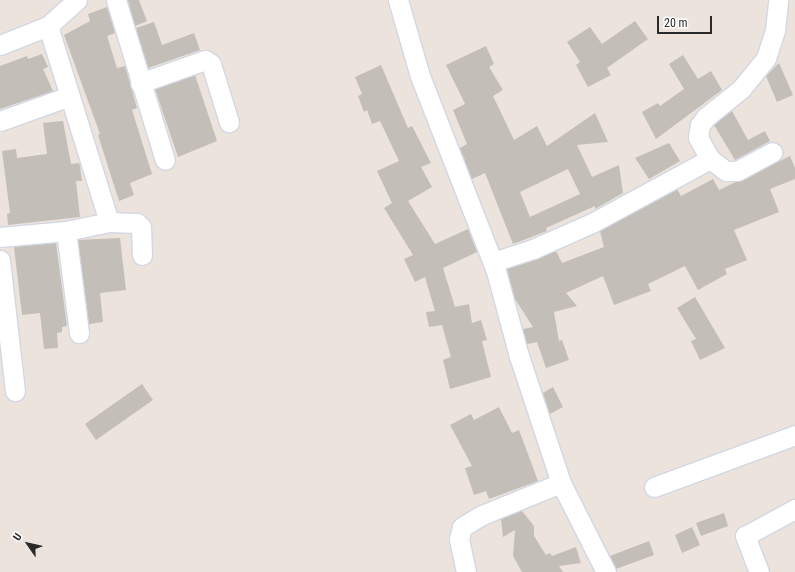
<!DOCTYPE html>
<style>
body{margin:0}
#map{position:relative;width:795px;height:572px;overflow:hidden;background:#ece3dc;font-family:"Roboto Condensed",sans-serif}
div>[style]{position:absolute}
.building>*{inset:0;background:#c4beb8}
.roads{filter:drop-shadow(1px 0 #d1d7e3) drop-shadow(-1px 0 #d1d7e3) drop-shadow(0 1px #d1d7e3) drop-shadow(0 -1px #d1d7e3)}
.street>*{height:19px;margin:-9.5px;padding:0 9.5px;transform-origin:9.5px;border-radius:9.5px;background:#fff}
span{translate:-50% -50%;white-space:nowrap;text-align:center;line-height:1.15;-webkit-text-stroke:4px #fff;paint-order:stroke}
.north{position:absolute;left:8px;top:524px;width:40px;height:40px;-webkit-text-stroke:3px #fff;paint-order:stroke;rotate:304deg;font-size:11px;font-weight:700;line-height:16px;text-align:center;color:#2a2a2a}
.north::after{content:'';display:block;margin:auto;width:14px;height:18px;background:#2a2a2a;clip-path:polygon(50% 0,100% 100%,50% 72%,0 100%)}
.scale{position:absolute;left:657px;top:16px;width:55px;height:18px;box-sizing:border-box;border:2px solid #2a2a2a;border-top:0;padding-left:5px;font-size:12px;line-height:14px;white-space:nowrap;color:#2a2a2a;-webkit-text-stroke:3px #fff;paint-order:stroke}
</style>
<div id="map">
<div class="building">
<i style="clip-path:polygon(128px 0,139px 0,147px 21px,135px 26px)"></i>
<i style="clip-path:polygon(107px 7px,115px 33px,107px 36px,117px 68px,125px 66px,137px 108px,132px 110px,152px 174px,130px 183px,134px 195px,119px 201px,98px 135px,100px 134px,64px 35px,90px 21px,88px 14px)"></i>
<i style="clip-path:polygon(635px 21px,648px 39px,607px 68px,611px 75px,588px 87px,576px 65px,580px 62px,567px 42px,590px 27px,602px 44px)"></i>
<i style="clip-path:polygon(154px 22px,162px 45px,194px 33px,200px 50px,148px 68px,136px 28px)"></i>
<i style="clip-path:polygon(evenodd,486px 46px,494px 64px,489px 67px,503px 90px,493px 96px,514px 140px,537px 126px,547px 146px,595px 113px,608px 142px,577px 145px,592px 177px,619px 165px,623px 193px,595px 209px,595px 206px,546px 228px,547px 231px,513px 244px,485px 173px,472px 179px,460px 148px,467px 144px,453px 110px,465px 104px,446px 65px,486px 46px,568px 169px,580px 194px,530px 217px,520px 192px,568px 169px)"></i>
<i style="clip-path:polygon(42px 54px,48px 67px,43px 69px,53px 91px,0 109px,0 66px,27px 56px,28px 59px)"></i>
<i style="clip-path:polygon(683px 55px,698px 79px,711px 71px,722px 90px,656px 139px,642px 112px,658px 103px,660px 106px,684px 89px,669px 64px)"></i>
<i style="clip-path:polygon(779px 63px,793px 95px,777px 102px,766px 76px)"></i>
<i style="clip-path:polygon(381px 65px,408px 128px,412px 126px,431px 163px,421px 167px,432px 187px,408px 201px,435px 244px,468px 229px,477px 252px,443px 268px,455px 307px,469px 304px,472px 323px,481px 320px,487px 340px,482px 341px,491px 377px,450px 389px,443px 360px,451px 357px,442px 325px,429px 327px,426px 312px,435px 311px,425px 277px,415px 282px,404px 259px,413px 255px,384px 208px,392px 203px,377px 171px,399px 161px,380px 121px,372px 124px,367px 110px,364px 112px,358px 96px,362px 94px,355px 77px)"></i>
<i style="clip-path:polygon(195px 75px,217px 141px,178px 157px,155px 89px)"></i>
<i style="clip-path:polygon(732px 111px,748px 140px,765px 131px,770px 141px,735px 160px,714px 125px)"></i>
<i style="clip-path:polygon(63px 121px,71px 164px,79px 163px,80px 166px,82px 181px,76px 181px,80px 217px,8px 225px,7px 214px,10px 213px,2px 151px,16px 149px,17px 158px,47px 154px,43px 123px)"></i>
<i style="clip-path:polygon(669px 143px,680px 161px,649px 179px,635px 158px)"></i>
<i style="clip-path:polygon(790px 156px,795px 168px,795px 179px,770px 189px,779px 212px,734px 230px,747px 260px,725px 269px,727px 274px,698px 290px,685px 266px,648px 284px,651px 291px,614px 305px,603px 276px,566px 293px,577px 306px,554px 312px,559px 341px,562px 340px,569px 360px,546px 368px,537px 342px,527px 344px,523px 329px,533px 327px,515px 299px,507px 269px,556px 251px,562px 263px,604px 247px,600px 231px,677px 189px,681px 196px,713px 179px,719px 190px)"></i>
<i style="clip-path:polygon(120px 238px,126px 290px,100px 293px,103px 322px,89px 324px,78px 240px)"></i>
<i style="clip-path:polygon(56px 243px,67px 326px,62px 327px,62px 332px,57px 333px,58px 348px,44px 349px,40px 313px,22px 315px,14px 247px)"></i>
<i style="clip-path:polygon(695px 297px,725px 348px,700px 360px,691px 341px,696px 339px,677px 308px)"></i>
<i style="clip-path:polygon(142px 384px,153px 400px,96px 440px,85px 424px)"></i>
<i style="clip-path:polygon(553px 387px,563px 407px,550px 414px,543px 393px)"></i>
<i style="clip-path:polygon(499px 407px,512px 433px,519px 430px,538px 481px,489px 499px,486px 491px,474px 495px,465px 468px,472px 466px,450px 425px,471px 414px,474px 420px)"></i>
<i style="clip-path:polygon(522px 511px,534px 526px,534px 536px,546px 555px,550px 553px,552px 556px,576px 547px,581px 563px,559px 566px,563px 572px,522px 572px,513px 556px,515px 530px,503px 537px,501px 519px)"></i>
<i style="clip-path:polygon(724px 513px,728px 526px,701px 536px,696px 523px)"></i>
<i style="clip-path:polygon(692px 527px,700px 545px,682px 553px,675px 535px)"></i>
<i style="clip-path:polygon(649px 541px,654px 555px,616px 569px,610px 556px)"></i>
</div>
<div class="roads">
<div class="street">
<i style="left:116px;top:0;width:167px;rotate:73deg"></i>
<i style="left:398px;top:0;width:79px;rotate:73.9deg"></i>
<i style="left:420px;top:76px;width:209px;rotate:68.7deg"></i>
<i style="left:496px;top:271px;width:88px;rotate:74.9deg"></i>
<i style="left:519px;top:356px;width:134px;rotate:71.7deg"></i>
<i style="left:561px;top:483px;width:100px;rotate:63.2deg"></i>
<i style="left:48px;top:26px;width:205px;rotate:72.7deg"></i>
<i style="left:0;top:45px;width:52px;rotate:-21.6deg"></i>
<i style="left:48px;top:26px;width:39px;rotate:-42deg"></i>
<i style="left:140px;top:83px;width:69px;rotate:-19.5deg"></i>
<i style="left:205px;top:60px;width:7px;rotate:34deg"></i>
<i style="left:211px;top:64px;width:61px;rotate:72.8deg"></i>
<i style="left:0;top:121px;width:74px;rotate:-19.7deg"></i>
<i style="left:710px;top:159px;width:25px;rotate:-119deg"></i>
<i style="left:698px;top:137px;width:12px;rotate:-81deg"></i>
<i style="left:700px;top:125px;width:10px;rotate:-53deg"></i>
<i style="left:706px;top:117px;width:45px;rotate:-38.7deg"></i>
<i style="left:741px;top:89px;width:40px;rotate:-51deg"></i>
<i style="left:766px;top:58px;width:28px;rotate:-72deg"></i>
<i style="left:775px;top:31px;width:31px;rotate:-84deg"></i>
<i style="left:66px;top:231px;width:103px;rotate:82.7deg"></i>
<i style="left:0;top:237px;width:66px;rotate:-5.2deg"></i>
<i style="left:66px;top:231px;width:44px;rotate:-11.8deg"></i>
<i style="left:109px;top:222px;width:28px;rotate:2deg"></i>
<i style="left:137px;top:223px;width:6px;rotate:45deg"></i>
<i style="left:141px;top:227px;width:28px;rotate:88deg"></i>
<i style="left:0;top:260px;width:132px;rotate:83.5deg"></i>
<i style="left:493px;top:262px;width:42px;rotate:-18deg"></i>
<i style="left:533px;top:249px;width:64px;rotate:-23.8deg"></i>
<i style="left:592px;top:223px;width:134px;rotate:-28.5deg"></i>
<i style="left:710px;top:159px;width:20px;rotate:37deg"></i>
<i style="left:726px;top:171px;width:11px"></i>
<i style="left:737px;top:171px;width:40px;rotate:-28deg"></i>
<i style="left:654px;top:487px;width:150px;rotate:-20.2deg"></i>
<i style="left:466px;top:572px;width:34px;rotate:-102deg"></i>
<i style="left:459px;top:539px;width:12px;rotate:-76deg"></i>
<i style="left:462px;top:527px;width:23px;rotate:-31deg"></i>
<i style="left:482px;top:515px;width:85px;rotate:-22.1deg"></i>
<i style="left:759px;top:572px;width:39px;rotate:-111deg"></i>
<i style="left:745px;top:536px;width:57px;rotate:-28.4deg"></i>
</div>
</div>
<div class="north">U</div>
<div class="scale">20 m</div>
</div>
